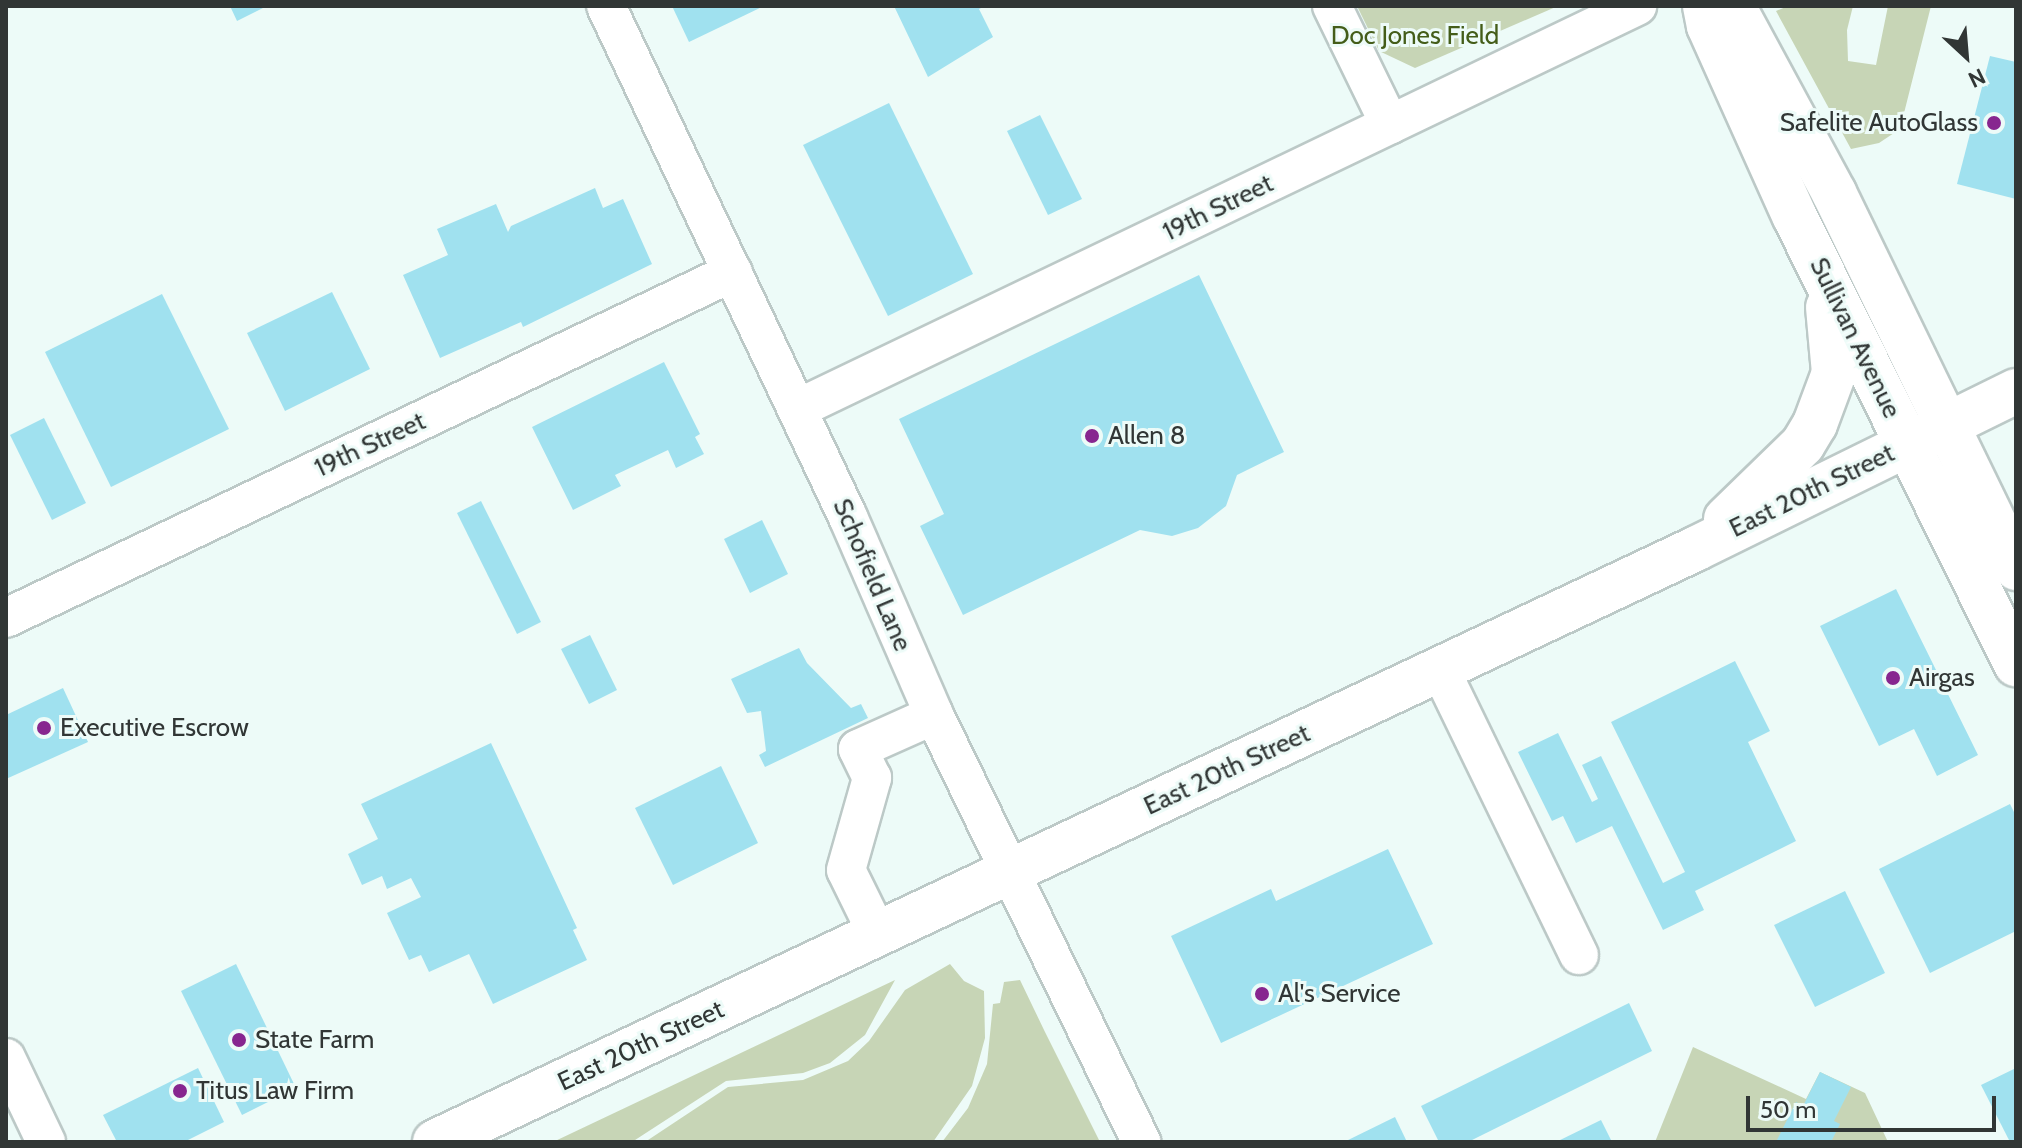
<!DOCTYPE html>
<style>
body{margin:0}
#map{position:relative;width:2022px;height:1148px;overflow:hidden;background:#edfbf8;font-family:Cabin,sans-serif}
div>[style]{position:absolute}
.green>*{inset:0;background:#c7d5b6}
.building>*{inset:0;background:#a0e1ef}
.roads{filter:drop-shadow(2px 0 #bcc9c7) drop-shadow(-2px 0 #bcc9c7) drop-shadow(0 2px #bcc9c7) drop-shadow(0 -2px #bcc9c7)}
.minor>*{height:38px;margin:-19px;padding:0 19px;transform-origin:19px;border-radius:19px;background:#fff}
.major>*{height:44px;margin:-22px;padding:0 22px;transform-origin:22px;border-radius:22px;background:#fff}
.dots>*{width:22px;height:22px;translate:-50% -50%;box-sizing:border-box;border:4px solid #edfbf8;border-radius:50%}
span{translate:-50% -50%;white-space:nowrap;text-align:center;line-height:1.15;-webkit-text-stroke:6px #edfbf8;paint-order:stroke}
.park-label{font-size:26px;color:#445d19}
.poi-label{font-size:26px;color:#313635}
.right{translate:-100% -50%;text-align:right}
.left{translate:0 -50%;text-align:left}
.street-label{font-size:26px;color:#313635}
.frame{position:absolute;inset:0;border:8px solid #313635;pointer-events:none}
.north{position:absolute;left:1926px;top:16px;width:80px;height:80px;-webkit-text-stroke:6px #edfbf8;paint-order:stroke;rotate:154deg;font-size:22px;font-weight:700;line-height:32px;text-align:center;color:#313635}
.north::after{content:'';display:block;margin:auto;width:28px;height:36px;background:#313635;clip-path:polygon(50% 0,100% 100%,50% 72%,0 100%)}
.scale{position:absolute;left:1746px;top:1096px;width:250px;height:36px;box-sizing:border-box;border:4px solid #313635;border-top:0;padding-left:10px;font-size:24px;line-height:28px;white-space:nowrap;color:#313635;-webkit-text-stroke:6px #edfbf8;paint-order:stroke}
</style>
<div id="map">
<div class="green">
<i style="clip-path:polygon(1357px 6px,1558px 6px,1415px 68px,1379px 51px)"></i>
<i style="clip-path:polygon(1788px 6px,1853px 6px,1847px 30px,1848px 61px,1876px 65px,1888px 6px,1931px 6px,1900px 129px,1879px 143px,1851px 149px,1776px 11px)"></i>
<i style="clip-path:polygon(950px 964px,964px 981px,984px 991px,985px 1038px,972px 1086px,933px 1142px,645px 1142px,728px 1087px,803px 1080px,848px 1061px,869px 1041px,905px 990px)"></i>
<i style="clip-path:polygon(895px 980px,865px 1035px,830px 1063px,803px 1073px,726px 1081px,632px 1142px,553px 1142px)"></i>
<i style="clip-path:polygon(1020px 980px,1045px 1032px,1100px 1142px,942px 1142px,968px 1108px,987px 1064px,993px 1004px,1000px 1003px,1004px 982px)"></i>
<i style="clip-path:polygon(1693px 1047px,1806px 1099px,1820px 1072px,1865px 1093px,1888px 1142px,1655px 1142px)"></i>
</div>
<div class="building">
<i style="clip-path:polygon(230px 6px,267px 6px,237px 21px)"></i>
<i style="clip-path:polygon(672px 6px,764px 6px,689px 42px)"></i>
<i style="clip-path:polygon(894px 6px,985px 6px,979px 9px,993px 37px,928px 77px)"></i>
<i style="clip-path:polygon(1990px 56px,2016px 62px,2016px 199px,1957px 184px)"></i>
<i style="clip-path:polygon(889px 103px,973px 274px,888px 316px,803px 145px)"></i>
<i style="clip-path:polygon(1040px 115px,1082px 199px,1048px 215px,1007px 131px)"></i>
<i style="clip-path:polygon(595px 188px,603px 208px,623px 199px,652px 264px,523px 327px,521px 322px,440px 358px,403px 275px,448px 255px,437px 229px,496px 204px,508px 232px,511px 226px)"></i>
<i style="clip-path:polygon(1199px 275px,1284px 452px,1237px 475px,1226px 506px,1198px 528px,1172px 536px,1140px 530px,963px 615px,920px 526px,944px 514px,899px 419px)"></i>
<i style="clip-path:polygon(332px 292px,370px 369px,285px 411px,247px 333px)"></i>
<i style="clip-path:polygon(162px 294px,229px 429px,111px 487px,45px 352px)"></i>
<i style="clip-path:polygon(664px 362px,700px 434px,695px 437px,704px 454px,676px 468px,668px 450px,615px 475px,621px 486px,573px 510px,532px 427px)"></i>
<i style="clip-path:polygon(44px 418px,86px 503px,52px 520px,10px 435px)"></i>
<i style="clip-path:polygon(481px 501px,541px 622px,517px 634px,457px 513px)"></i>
<i style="clip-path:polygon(762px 520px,788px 574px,750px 593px,724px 539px)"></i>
<i style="clip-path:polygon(1896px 589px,1978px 755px,1937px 776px,1914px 729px,1879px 746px,1820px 626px)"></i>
<i style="clip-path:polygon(590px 635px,617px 690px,589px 704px,561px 649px)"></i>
<i style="clip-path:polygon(799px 648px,807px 663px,851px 708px,861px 704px,868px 718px,765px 767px,759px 755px,766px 751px,761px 711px,747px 713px,731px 679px)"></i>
<i style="clip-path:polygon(1735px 661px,1770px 731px,1748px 742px,1796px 841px,1695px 891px,1704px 910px,1663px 930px,1612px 826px,1576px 843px,1563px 816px,1552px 821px,1518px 752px,1558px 733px,1592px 802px,1598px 799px,1582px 765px,1601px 756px,1663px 883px,1685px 872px,1611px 722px)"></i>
<i style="clip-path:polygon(63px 688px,88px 742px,6px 779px,6px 715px)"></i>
<i style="clip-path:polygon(491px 743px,577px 928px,573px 930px,587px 960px,493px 1004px,469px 954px,429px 972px,421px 955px,409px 960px,387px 913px,421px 897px,411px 878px,387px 889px,382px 876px,362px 885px,348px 854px,378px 839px,361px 804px)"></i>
<i style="clip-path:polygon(721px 766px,758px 843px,673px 885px,635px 808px)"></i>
<i style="clip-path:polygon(2010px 804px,2016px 816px,2016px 931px,1930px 973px,1879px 869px)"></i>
<i style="clip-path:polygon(1388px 849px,1433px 944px,1221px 1043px,1171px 936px,1271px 889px,1276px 901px)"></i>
<i style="clip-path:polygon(1845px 891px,1885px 973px,1815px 1007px,1774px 925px)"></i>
<i style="clip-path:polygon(236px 964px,296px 1088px,242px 1115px,181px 991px)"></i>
<i style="clip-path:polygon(1629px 1003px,1652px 1051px,1468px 1142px,1439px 1142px,1421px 1106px)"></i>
<i style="clip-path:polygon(198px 1068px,224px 1122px,184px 1142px,117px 1142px,103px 1115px)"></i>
<i style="clip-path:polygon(2016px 1068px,2016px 1142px,2010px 1142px,1981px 1085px)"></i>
<i style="clip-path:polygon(1820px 1072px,1851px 1087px,1834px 1121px,1840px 1124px,1831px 1142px,1776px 1142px,1796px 1102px,1803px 1106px)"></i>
<i style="clip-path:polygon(1395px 1117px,1407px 1142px,1344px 1142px)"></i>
<i style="clip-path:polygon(1601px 1120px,1612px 1142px,1556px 1142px)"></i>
</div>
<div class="roads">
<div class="minor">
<i style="left:606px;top:6px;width:565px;rotate:64.66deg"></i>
<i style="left:848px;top:517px;width:216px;rotate:66.5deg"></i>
<i style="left:934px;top:715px;width:475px;rotate:64.1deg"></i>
<i style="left:1332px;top:6px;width:132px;rotate:64deg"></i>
<i style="left:797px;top:409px;width:932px;rotate:-25.63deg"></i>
<i style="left:6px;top:618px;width:805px;rotate:-25.45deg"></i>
<i style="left:1440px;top:669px;width:318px;rotate:64.1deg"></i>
<i style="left:878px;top:935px;width:72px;rotate:-116.2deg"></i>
<i style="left:846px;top:870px;width:96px;rotate:-74.2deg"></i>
<i style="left:872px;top:778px;width:32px;rotate:-116deg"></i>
<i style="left:858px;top:749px;width:83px;rotate:-24.1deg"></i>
<i style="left:6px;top:1058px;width:93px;rotate:64.5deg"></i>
</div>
<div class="major">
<i style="left:1705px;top:6px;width:20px;rotate:79deg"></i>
<i style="left:1709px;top:26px;width:209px;rotate:65.8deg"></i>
<i style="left:1795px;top:217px;width:499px;rotate:63.7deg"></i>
<i style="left:1733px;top:6px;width:213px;rotate:61.6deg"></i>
<i style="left:1834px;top:193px;width:417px;rotate:64.1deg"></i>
<i style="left:1726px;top:519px;width:107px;rotate:-44.2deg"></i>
<i style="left:1803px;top:444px;width:23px;rotate:-59deg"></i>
<i style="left:1815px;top:424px;width:54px;rotate:-69.6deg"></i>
<i style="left:1834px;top:373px;width:66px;rotate:-95.2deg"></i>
<i style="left:435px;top:1142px;width:1393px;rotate:-25.2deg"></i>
<i style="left:1695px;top:549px;width:358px;rotate:-26.2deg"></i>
</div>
</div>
<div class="dots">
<i style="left:1994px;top:123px;background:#87268f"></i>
<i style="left:1092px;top:436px;background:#87268f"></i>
<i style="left:1893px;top:678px;background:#87268f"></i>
<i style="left:44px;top:728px;background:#87268f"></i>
<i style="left:1262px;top:994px;background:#87268f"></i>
<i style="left:239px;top:1040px;background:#87268f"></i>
<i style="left:180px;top:1091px;background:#87268f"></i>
</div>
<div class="park-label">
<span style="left:1415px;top:36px">Doc Jones Field</span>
</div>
<div class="poi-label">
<span class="right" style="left:1978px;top:123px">Safelite AutoGlass</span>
<span class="left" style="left:1108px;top:436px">Allen 8</span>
<span class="left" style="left:1909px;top:678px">Airgas</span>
<span class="left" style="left:60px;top:728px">Executive Escrow</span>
<span class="left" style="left:1278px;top:994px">Al's Service</span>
<span class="left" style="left:255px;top:1040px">State Farm</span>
<span class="left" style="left:196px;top:1091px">Titus Law Firm</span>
</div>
<div class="street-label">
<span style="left:1218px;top:208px;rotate:-26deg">19th Street</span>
<span style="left:1855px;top:338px;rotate:64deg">Sullivan Avenue</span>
<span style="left:370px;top:445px;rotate:-25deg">19th Street</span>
<span style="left:1812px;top:491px;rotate:-26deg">East 20th Street</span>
<span style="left:872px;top:575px;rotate:67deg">Schofield Lane</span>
<span style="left:1227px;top:770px;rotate:-25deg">East 20th Street</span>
<span style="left:641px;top:1046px;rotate:-25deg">East 20th Street</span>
</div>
<div class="frame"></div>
<div class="north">N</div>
<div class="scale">50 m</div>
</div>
